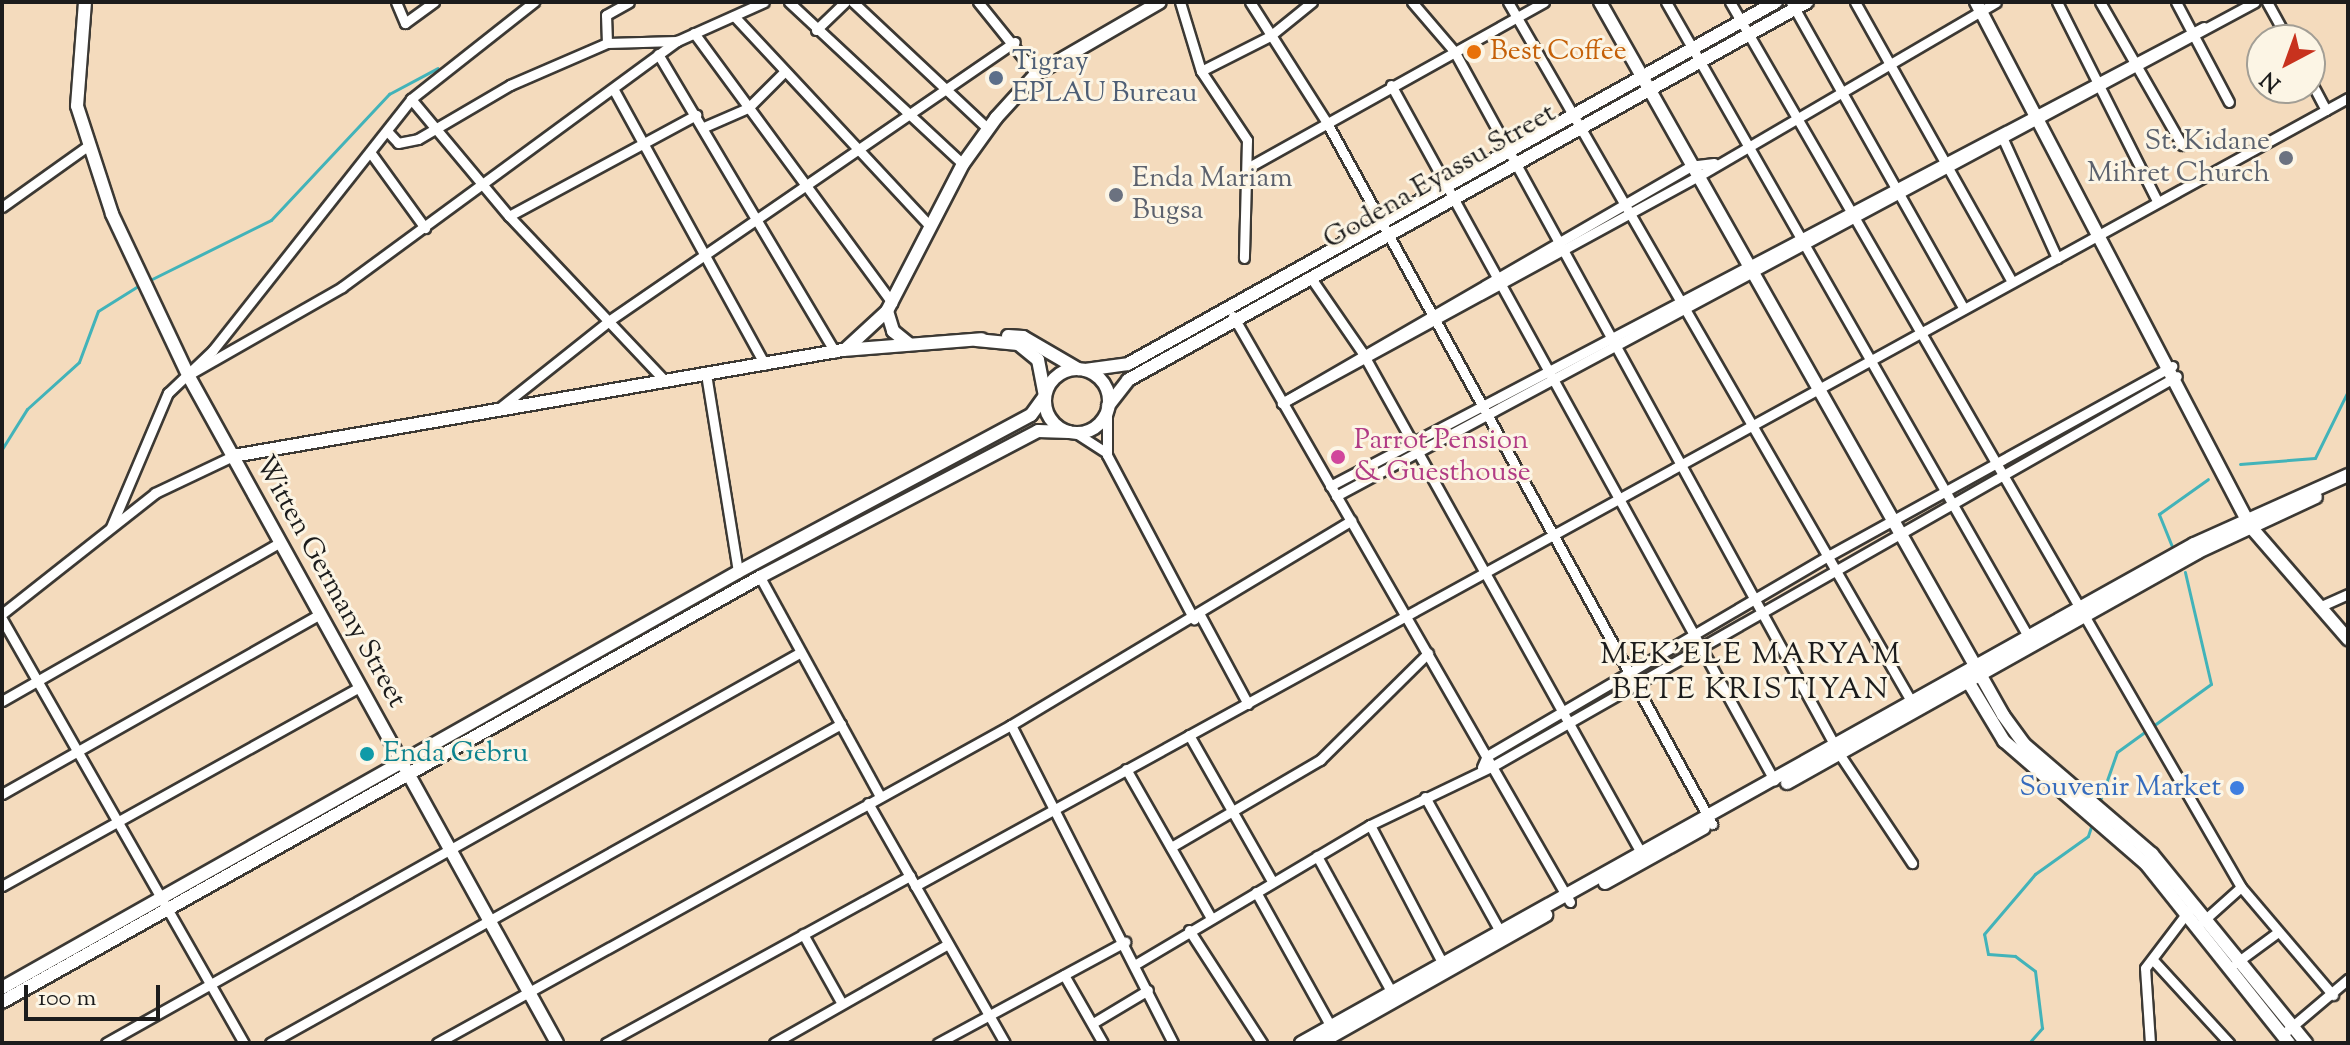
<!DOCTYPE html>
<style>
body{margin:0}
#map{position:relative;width:2350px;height:1045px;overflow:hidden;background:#f4dbbd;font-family:"Sorts Mill Goudy",serif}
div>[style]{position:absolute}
.stream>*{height:3px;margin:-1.5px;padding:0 1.5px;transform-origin:1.5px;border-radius:1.5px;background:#42b3b9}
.roads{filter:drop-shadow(2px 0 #3c3934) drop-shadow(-2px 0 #3c3934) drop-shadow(0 2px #3c3934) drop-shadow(0 -2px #3c3934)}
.street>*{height:9px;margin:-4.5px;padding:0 4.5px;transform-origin:4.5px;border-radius:4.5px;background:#fff}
.secondary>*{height:12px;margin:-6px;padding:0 6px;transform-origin:6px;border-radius:6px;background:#fff}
.secondary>.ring{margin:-6px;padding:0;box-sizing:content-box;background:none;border:12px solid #fff;border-radius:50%}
.dots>*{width:22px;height:22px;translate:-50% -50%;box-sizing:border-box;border:4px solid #fcf5e5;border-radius:50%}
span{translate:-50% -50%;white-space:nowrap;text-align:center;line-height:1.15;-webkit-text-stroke:6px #fcf5e5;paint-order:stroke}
.food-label{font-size:28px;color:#c56008}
.left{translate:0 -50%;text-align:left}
.service-label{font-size:28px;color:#4e5e75}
.worship-label{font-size:28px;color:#5b616d}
.right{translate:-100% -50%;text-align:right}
.street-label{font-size:28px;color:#1c1c1c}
.hotel-label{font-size:28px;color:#b23c85}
.culture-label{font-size:28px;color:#0d838f}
.shop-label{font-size:28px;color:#366cbe}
.neighbourhood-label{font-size:30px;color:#1c1c1c;letter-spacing:2px}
.frame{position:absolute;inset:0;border:4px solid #1c1c1c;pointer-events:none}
.north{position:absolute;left:2246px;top:24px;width:80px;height:80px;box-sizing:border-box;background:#fcf5e5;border:2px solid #a29e95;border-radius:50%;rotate:221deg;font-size:22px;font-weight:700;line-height:32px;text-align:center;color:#1c1c1c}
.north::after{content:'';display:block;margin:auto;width:28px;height:36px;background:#c8321e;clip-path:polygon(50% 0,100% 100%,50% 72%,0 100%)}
.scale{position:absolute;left:24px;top:985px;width:136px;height:36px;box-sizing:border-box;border:4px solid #1c1c1c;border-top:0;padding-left:10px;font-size:24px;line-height:28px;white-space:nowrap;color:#1c1c1c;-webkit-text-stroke:6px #fcf5e5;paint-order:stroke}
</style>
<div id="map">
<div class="stream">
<i style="left:148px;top:281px;width:137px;rotate:-26.4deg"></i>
<i style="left:271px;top:220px;width:173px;rotate:-46.9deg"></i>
<i style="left:389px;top:94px;width:55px;rotate:-28deg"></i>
<i style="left:2px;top:449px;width:47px;rotate:-58deg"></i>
<i style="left:27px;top:409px;width:70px;rotate:-42.1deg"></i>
<i style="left:79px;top:362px;width:54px;rotate:-69.6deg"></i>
<i style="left:98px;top:311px;width:51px;rotate:-32.1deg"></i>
<i style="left:2240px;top:464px;width:75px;rotate:-4.6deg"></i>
<i style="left:2315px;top:458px;width:75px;rotate:-63.8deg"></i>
<i style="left:2173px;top:549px;width:38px;rotate:-112deg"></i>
<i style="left:2159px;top:514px;width:60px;rotate:-35.5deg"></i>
<i style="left:2099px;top:803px;width:54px;rotate:-70.6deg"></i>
<i style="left:2117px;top:752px;width:116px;rotate:-35.9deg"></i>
<i style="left:2211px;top:684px;width:115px;rotate:-103.1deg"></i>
<i style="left:2029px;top:1043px;width:20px;rotate:-49deg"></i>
<i style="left:2042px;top:1028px;width:57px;rotate:-97deg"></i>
<i style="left:2035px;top:971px;width:25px;rotate:-143deg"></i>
<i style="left:2015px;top:956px;width:27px;rotate:-176deg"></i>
<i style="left:1988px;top:954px;width:20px;rotate:-101deg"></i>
<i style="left:1984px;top:934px;width:79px;rotate:-49.6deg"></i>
<i style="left:2035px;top:874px;width:65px;rotate:-35.6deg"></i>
<i style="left:2088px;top:836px;width:16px;rotate:-72deg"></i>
</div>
<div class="roads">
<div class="street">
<i style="left:396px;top:2px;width:23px;rotate:67deg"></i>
<i style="left:405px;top:23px;width:36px;rotate:-36deg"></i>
<i style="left:789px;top:2px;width:238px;rotate:43deg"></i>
<i style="left:853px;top:2px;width:184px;rotate:43.2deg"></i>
<i style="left:978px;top:2px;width:92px;rotate:51.1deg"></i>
<i style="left:1180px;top:2px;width:72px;rotate:73.1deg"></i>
<i style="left:1201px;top:71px;width:83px;rotate:56.3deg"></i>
<i style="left:1247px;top:140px;width:118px;rotate:91.5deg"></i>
<i style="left:1250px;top:2px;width:143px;rotate:57.5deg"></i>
<i style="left:1327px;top:123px;width:800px;rotate:61.22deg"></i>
<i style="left:1412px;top:2px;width:65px;rotate:49.4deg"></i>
<i style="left:1454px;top:51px;width:803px;rotate:61.26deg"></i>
<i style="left:1840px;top:755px;width:130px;rotate:56.3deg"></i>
<i style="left:1508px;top:2px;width:813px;rotate:60.03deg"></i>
<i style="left:1666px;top:2px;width:732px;rotate:60.28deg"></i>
<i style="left:1730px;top:2px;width:1022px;rotate:60deg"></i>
<i style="left:2241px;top:887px;width:142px;rotate:49.6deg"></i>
<i style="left:1791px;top:2px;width:352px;rotate:60.6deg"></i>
<i style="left:1855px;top:2px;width:321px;rotate:60.7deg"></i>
<i style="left:2057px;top:2px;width:220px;rotate:63.3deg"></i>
<i style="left:2100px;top:2px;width:165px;rotate:60.2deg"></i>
<i style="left:2176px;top:2px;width:113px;rotate:62.1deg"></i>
<i style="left:2267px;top:2px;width:43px;rotate:61.1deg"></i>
<i style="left:734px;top:16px;width:287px;rotate:47deg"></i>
<i style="left:816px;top:30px;width:40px;rotate:-44deg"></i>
<i style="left:694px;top:33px;width:335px;rotate:53.7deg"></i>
<i style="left:607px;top:43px;width:28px;rotate:-92deg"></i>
<i style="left:606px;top:15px;width:26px;rotate:-29deg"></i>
<i style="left:658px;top:54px;width:347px;rotate:59.3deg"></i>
<i style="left:1201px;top:71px;width:77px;rotate:-26.9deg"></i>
<i style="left:1270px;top:36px;width:54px;rotate:-39deg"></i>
<i style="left:2310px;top:80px;width:34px;rotate:62deg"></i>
<i style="left:1391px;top:85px;width:794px;rotate:61.14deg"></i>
<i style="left:615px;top:92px;width:311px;rotate:61.2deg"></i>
<i style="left:411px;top:99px;width:153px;rotate:50.1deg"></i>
<i style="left:509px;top:216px;width:228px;rotate:46.6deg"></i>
<i style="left:704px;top:127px;width:48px;rotate:-23.4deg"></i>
<i style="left:748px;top:108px;width:49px;rotate:-45deg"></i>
<i style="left:387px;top:131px;width:16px;rotate:47deg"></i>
<i style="left:398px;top:143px;width:20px;rotate:-11deg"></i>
<i style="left:418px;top:139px;width:107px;rotate:-30.4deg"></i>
<i style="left:510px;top:85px;width:106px;rotate:-23.4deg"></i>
<i style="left:607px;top:43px;width:70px;rotate:-1.6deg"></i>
<i style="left:2003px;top:139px;width:131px;rotate:65.6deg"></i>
<i style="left:370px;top:152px;width:94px;rotate:54.1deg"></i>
<i style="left:1714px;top:163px;width:23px;rotate:173deg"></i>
<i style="left:1691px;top:166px;width:473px;rotate:149.9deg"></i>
<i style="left:1282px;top:403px;width:473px;rotate:-28.6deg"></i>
<i style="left:1697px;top:177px;width:346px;rotate:-30.3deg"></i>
<i style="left:1249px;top:167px;width:338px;rotate:-29.2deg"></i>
<i style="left:2px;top:207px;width:103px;rotate:-35.5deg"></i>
<i style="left:509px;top:216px;width:213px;rotate:-28.4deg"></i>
<i style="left:1311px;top:278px;width:90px;rotate:55.4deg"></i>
<i style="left:1362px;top:352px;width:579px;rotate:60.87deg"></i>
<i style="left:1233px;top:316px;width:676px;rotate:60.1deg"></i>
<i style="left:706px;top:374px;width:201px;rotate:80.8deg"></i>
<i style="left:188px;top:375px;width:177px;rotate:-29.7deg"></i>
<i style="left:342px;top:287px;width:416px;rotate:-36.3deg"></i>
<i style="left:677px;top:41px;width:95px;rotate:-24.1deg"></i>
<i style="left:497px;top:410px;width:144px;rotate:-38.5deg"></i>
<i style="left:610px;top:320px;width:491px;rotate:-34.5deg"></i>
<i style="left:1107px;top:412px;width:43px;rotate:90deg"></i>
<i style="left:1107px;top:455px;width:186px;rotate:62.1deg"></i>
<i style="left:1076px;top:433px;width:35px;rotate:33deg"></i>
<i style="left:1330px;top:486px;width:987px;rotate:-27.71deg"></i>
<i style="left:1336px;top:496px;width:1043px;rotate:-28.26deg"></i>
<i style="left:111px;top:527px;width:146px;rotate:-67deg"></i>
<i style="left:168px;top:393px;width:62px;rotate:-43.7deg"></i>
<i style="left:213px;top:350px;width:320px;rotate:-51.7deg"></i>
<i style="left:411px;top:99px;width:157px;rotate:-38.3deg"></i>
<i style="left:760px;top:577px;width:250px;rotate:61.3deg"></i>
<i style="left:2319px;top:607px;width:32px;rotate:-24deg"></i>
<i style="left:2px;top:614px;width:195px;rotate:-38.3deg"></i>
<i style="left:155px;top:493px;width:86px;rotate:-25.4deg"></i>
<i style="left:1200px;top:615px;width:101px;rotate:61.7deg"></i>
<i style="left:2px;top:619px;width:488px;rotate:60.3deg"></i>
<i style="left:2px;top:701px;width:321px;rotate:-29.7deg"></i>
<i style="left:1011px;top:725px;width:357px;rotate:63deg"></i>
<i style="left:1189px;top:735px;width:168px;rotate:60.4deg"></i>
<i style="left:1482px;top:767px;width:12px;rotate:-66deg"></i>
<i style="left:1487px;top:756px;width:398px;rotate:-30.4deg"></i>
<i style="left:1830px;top:555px;width:391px;rotate:-28.9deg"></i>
<i style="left:1126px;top:769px;width:169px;rotate:60.3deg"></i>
<i style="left:2px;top:794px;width:365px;rotate:-29.5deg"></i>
<i style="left:1425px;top:797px;width:154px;rotate:60.8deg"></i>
<i style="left:868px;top:803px;width:276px;rotate:60.3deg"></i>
<i style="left:1370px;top:825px;width:161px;rotate:62.3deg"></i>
<i style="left:1171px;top:847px;width:173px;rotate:-30.3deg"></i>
<i style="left:1320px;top:760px;width:152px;rotate:-44.7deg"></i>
<i style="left:1317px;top:856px;width:156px;rotate:61.3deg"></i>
<i style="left:2px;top:886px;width:410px;rotate:-29.1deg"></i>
<i style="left:915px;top:886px;width:1635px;rotate:-28.81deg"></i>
<i style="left:1256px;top:892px;width:160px;rotate:60.9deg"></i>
<i style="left:2202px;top:922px;width:52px;rotate:-41.9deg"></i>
<i style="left:1189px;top:930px;width:135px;rotate:57.1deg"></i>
<i style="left:803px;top:934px;width:78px;rotate:60.8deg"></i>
<i style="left:2153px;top:960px;width:113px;rotate:47.5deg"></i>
<i style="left:2236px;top:963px;width:52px;rotate:-36.4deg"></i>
<i style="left:1136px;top:964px;width:272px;rotate:-30.7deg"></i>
<i style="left:1370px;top:825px;width:136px;rotate:-25.6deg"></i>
<i style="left:1493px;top:766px;width:787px;rotate:-29.69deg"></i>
<i style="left:1064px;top:975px;width:78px;rotate:60.2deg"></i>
<i style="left:1093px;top:1023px;width:64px;rotate:-31deg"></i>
<i style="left:2282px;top:1035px;width:87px;rotate:-40.3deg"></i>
<i style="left:106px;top:1043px;width:797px;rotate:-29.36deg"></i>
<i style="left:270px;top:1043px;width:654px;rotate:-29.19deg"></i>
<i style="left:437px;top:1043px;width:656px;rotate:-28.99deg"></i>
<i style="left:1011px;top:725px;width:397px;rotate:-31deg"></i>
<i style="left:606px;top:1043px;width:347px;rotate:-28.8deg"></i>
<i style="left:774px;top:1043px;width:200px;rotate:-29.6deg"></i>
<i style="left:938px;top:1043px;width:213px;rotate:-28.4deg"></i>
<i style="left:2150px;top:1043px;width:75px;rotate:-93.8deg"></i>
<i style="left:2145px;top:968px;width:73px;rotate:-52.8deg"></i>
</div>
<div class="secondary">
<i style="left:85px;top:2px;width:104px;rotate:94.4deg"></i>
<i style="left:77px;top:106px;width:114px;rotate:72deg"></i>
<i style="left:112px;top:214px;width:178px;rotate:64.7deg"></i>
<i style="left:188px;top:375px;width:763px;rotate:61.08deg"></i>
<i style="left:1600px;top:2px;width:819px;rotate:60.52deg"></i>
<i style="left:2003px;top:715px;width:36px;rotate:54deg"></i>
<i style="left:2024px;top:744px;width:169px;rotate:40.7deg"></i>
<i style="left:2152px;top:854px;width:244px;rotate:50.8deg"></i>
<i style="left:1976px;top:2px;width:591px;rotate:62.39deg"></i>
<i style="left:2250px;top:526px;width:150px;rotate:49.1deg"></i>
<i style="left:887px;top:311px;width:21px;rotate:73deg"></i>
<i style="left:893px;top:331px;width:21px;rotate:39deg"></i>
<i style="left:1008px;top:336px;width:15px;rotate:4deg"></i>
<i style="left:1023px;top:337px;width:64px;rotate:30.2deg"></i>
<i style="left:847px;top:348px;width:54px;rotate:-42.8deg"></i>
<i style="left:887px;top:311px;width:165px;rotate:-62.7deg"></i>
<i style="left:963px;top:164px;width:57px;rotate:-54.3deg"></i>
<i style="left:996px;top:118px;width:59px;rotate:-47.7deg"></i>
<i style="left:1036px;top:74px;width:143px;rotate:-30.1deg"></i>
<i class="ring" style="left:1045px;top:369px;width:52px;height:52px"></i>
<i style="left:1085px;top:370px;width:43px;rotate:-7.9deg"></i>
<i style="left:1128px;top:364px;width:742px;rotate:-29.19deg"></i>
<i style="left:1108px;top:406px;width:33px;rotate:-52deg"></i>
<i style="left:1128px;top:380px;width:777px;rotate:-29.1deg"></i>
<i style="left:233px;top:456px;width:619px;rotate:-9.86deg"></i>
<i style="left:843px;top:350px;width:139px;rotate:-4.5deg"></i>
<i style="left:1966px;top:678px;width:74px;rotate:58.9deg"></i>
<i style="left:2004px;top:741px;width:188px;rotate:40.9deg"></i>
<i style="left:2146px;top:864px;width:229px;rotate:51.4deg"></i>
<i style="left:1787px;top:783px;width:471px;rotate:-29.3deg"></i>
<i style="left:2198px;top:552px;width:130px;rotate:-25deg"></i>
<i style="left:1605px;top:883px;width:113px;rotate:-29.1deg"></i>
<i style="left:2px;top:988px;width:845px;rotate:-29.48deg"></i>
<i style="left:738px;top:572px;width:332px;rotate:-28.2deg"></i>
<i style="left:1031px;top:415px;width:24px;rotate:-54deg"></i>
<i style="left:1045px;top:396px;width:37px;rotate:-101deg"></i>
<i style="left:1038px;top:360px;width:26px;rotate:-141deg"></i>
<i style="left:1018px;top:344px;width:42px;rotate:-174.6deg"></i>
<i style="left:2px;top:1002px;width:869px;rotate:-29.28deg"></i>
<i style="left:760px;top:577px;width:314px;rotate:-27.7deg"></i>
<i style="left:1038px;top:431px;width:31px;rotate:2deg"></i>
<i style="left:1301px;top:1043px;width:1023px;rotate:-29.2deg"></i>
<i style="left:2194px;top:544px;width:169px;rotate:-24.1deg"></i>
<i style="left:1320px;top:1043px;width:260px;rotate:-29.5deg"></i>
</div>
</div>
<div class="dots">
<i style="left:1474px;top:52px;background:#e8710a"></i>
<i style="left:996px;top:78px;background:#5c6f8a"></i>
<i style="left:2286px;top:158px;background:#6b7280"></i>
<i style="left:1116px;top:195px;background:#6b7280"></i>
<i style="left:1338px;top:457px;background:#d1479c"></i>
<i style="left:367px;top:754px;background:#0f9aa8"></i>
<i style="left:2237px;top:788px;background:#3f7fe0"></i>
</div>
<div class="food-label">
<span class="left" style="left:1490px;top:52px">Best Coffee</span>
</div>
<div class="service-label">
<span class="left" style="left:1012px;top:78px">Tigray<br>EPLAU Bureau</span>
</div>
<div class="worship-label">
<span class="right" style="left:2270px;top:158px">St. Kidane<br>Mihret Church</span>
<span class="left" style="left:1132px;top:195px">Enda Mariam<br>Bugsa</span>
</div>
<div class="street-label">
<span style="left:1440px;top:177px;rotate:-30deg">Godena Eyassu Street</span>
<span style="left:330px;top:582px;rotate:61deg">Witten Germany Street</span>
</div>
<div class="hotel-label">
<span class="left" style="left:1354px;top:457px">Parrot Pension<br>&amp; Guesthouse</span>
</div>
<div class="culture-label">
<span class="left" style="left:383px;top:754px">Enda Gebru</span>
</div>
<div class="shop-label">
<span class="right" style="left:2221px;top:788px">Souvenir Market</span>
</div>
<div class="neighbourhood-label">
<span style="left:1751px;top:673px">MEK'ELE MARYAM<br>BETE KRISTIYAN</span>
</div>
<div class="frame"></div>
<div class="north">N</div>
<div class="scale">100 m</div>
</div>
